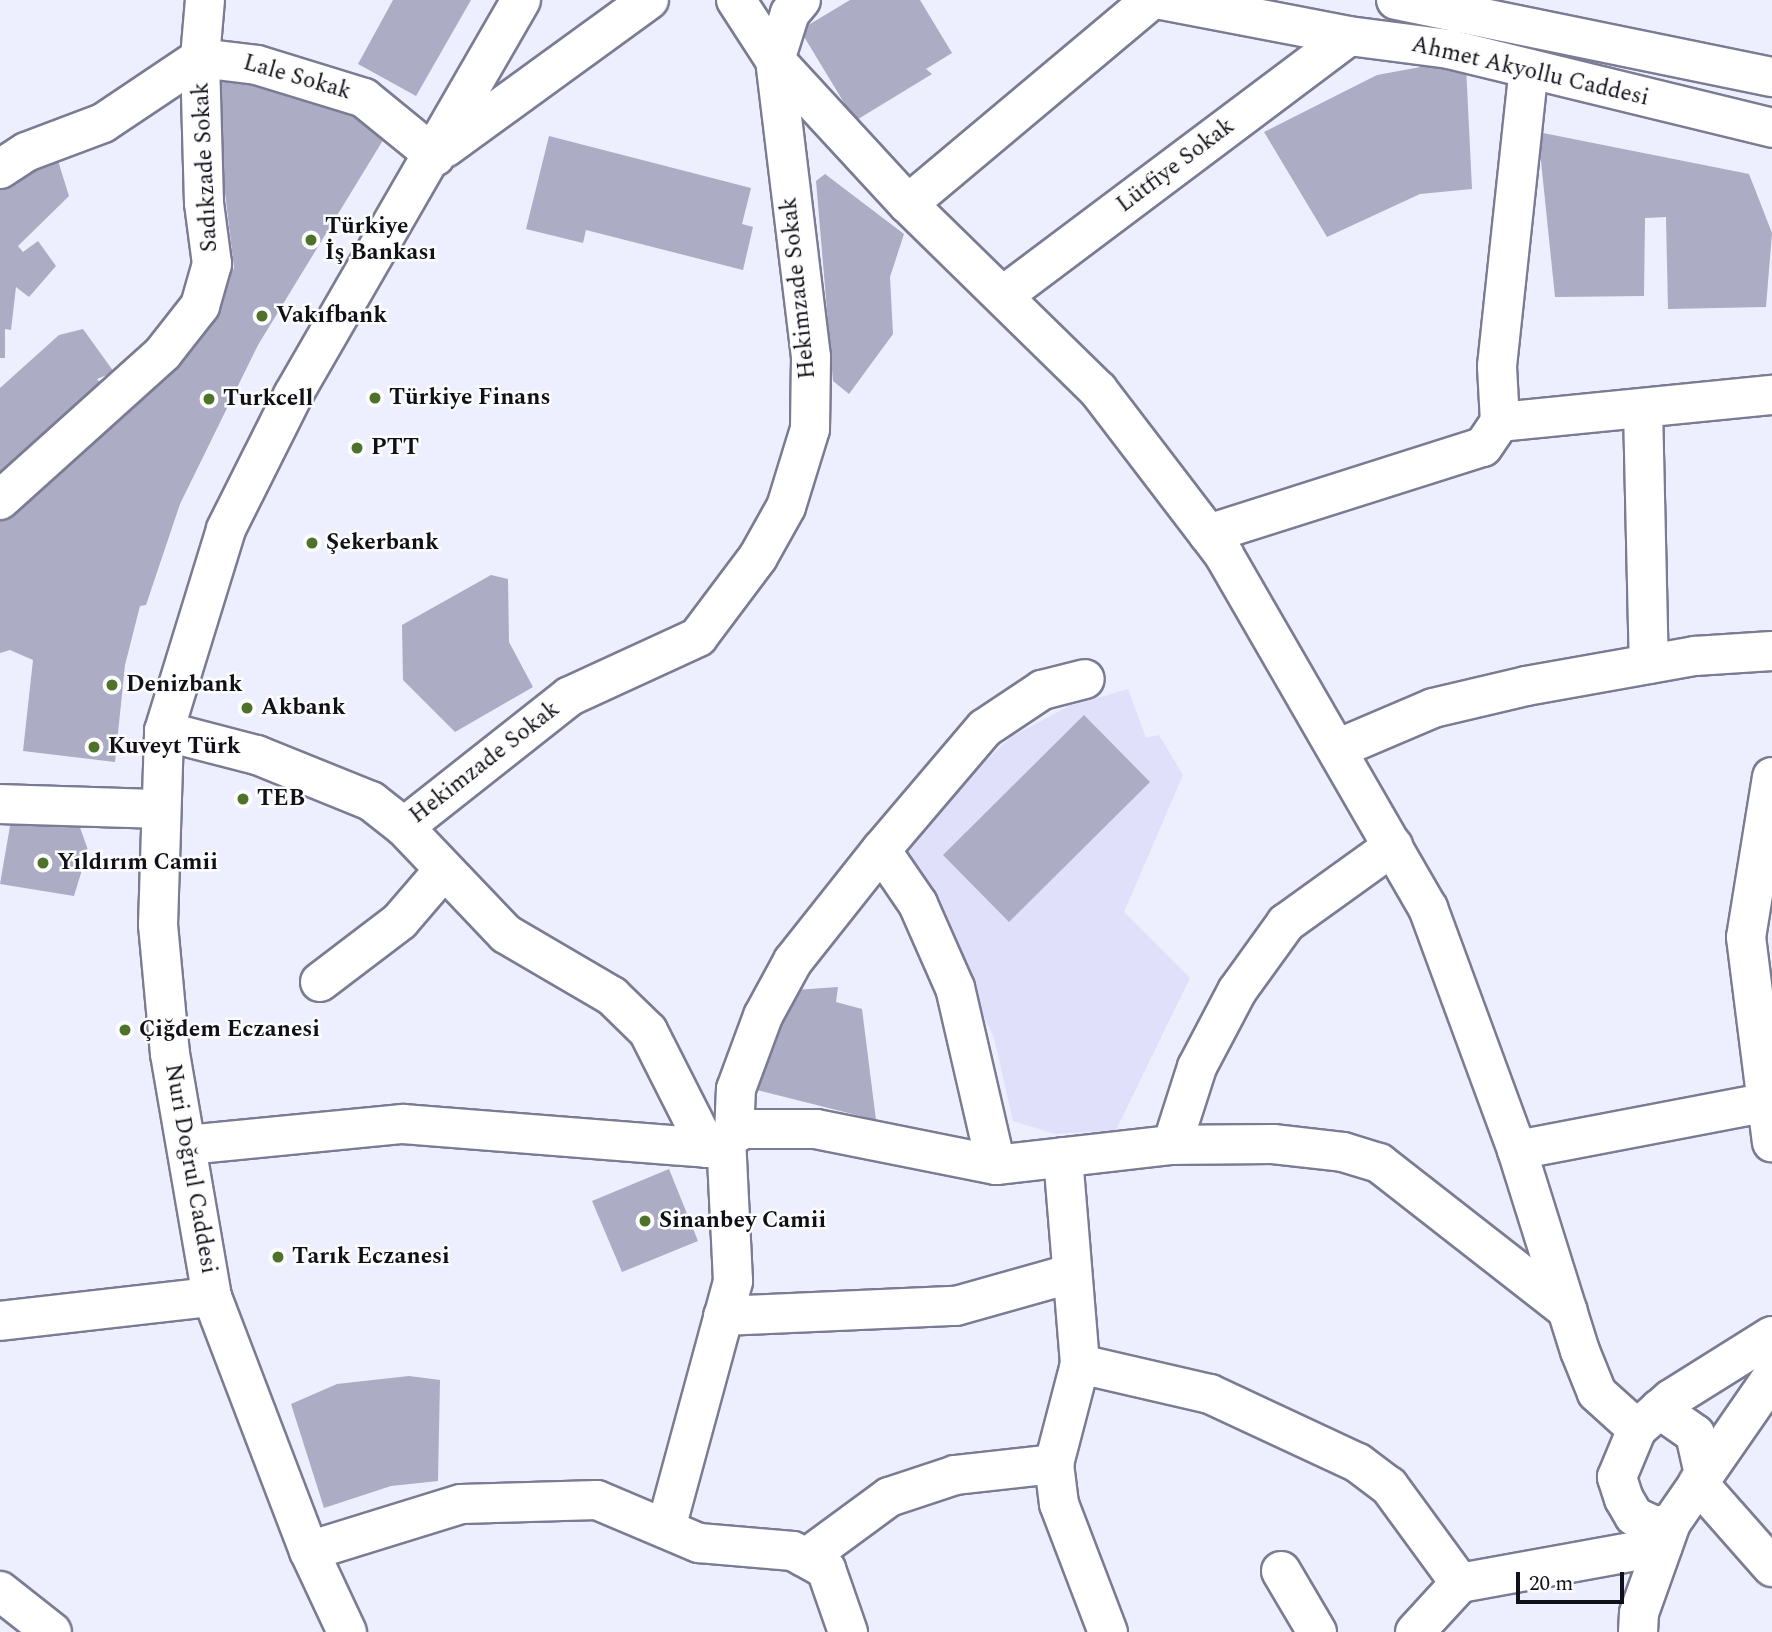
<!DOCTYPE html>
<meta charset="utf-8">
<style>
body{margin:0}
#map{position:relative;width:1772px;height:1632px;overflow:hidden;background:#edeefe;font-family:Spectral,serif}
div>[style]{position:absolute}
.built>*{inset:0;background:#e0e0fb}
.building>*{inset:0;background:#acacc5}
.roads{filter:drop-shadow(2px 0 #7b7c93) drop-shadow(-2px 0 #7b7c93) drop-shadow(0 2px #7b7c93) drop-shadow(0 -2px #7b7c93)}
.street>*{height:38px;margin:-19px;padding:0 19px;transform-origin:19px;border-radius:19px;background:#fff}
.secondary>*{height:38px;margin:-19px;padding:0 19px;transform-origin:19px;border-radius:19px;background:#fff}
.dots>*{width:19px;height:19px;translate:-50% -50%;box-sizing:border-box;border:4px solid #fdfdfd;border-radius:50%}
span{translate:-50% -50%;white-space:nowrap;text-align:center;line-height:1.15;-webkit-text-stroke:5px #fdfdfd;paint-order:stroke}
.street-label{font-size:23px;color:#101019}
.poi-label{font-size:23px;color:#101019;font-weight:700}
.left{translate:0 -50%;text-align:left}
.scale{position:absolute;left:1516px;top:1572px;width:108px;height:32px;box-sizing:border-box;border:4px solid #101019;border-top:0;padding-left:9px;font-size:21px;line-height:24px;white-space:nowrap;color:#101019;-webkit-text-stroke:5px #fdfdfd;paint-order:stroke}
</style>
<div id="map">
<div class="built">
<i style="clip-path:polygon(1128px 689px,1146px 738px,1159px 735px,1183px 775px,1124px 912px,1190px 978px,1116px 1130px,1055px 1134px,1013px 1121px,994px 1038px,902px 840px,1011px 737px,1069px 706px)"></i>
</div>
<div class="building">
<i style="clip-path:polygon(393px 0,471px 0,416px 96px,358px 64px)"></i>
<i style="clip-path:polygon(850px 0,920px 0,952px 53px,926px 69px,932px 74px,855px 121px,800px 30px)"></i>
<i style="clip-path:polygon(1426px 66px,1466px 66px,1472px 189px,1420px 194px,1327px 237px,1264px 132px,1377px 75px)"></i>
<i style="clip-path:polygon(226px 71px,352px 105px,388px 132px,258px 345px,180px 504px,146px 605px,140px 606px,125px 665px,115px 762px,23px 751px,33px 660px,10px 650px,0 653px,0 518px,207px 317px,234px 268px,211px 76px)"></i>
<i style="clip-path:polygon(1538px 132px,1749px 174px,1772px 233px,1766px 307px,1668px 309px,1666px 217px,1645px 218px,1644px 296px,1555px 297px)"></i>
<i style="clip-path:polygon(549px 136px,751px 188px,742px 224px,753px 227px,743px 270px,586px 230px,583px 243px,526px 229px)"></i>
<i style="clip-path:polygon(54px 148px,69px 196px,18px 246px,23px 252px,38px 241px,56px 266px,29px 297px,16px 287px,11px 330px,5px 329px,5px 358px,0 358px,0 175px)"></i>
<i style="clip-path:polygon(825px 174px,904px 234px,890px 277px,893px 334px,849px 394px,833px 381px,816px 181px)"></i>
<i style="clip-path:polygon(83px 329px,114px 372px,97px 379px,104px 387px,0 471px,0 388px,59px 335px)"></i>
<i style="clip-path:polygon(491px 575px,508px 579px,509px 642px,533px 687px,455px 732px,403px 680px,402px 625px)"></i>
<i style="clip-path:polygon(1084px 715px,1150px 782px,1009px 922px,943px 855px)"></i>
<i style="clip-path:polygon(42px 811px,77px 819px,88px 850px,74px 896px,0 884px,10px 826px)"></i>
<i style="clip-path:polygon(838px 987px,836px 1002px,862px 1009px,876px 1120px,749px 1088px,780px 991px)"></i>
<i style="clip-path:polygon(669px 1169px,698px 1241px,622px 1272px,592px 1201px)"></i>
<i style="clip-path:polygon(409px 1376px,440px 1380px,438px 1481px,391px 1486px,324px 1508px,291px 1404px,337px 1384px)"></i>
</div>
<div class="roads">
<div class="street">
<i style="left:0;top:169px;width:31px;rotate:-33deg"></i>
<i style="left:26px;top:152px;width:82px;rotate:-20.6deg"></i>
<i style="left:103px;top:123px;width:117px;rotate:-33.8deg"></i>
<i style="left:200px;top:58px;width:57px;rotate:7deg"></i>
<i style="left:257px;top:65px;width:112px;rotate:17.1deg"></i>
<i style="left:364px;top:98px;width:92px;rotate:39.2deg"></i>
<i style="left:908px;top:204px;width:317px;rotate:-40deg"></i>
<i style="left:1004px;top:295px;width:431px;rotate:-36.9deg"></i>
<i style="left:1643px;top:408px;width:256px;rotate:88.7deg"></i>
<i style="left:1500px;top:422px;width:273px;rotate:-5.7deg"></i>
<i style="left:0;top:500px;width:219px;rotate:-42deg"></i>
<i style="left:163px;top:353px;width:60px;rotate:-51.8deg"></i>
<i style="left:200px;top:306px;width:44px;rotate:-74.1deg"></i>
<i style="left:212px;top:264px;width:62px;rotate:-97.5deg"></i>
<i style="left:204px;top:203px;width:145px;rotate:-91.6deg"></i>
<i style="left:200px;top:58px;width:58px;rotate:-85.1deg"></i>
<i style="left:1208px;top:534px;width:288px;rotate:-17.6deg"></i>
<i style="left:1483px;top:447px;width:30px;rotate:-56deg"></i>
<i style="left:1500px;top:422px;width:56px;rotate:-93.1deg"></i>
<i style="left:1497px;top:366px;width:299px;rotate:-83.9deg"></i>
<i style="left:164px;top:731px;width:96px;rotate:14.5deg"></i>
<i style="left:257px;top:755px;width:123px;rotate:22deg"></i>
<i style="left:371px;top:801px;width:42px;rotate:38.2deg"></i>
<i style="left:404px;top:827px;width:148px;rotate:46.4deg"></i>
<i style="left:506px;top:934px;width:123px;rotate:30.3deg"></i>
<i style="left:612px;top:996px;width:50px;rotate:44.2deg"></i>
<i style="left:648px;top:1031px;width:131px;rotate:63.2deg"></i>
<i style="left:1337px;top:749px;width:104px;rotate:-23.1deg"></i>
<i style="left:1433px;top:708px;width:96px;rotate:-13.3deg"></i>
<i style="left:1526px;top:686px;width:172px;rotate:-10.1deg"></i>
<i style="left:1695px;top:656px;width:77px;rotate:-3.7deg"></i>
<i style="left:1772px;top:777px;width:162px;rotate:99.2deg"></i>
<i style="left:1746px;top:937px;width:207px;rotate:82.8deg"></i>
<i style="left:0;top:804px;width:160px;rotate:1.8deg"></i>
<i style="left:404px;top:827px;width:211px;rotate:-38.3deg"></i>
<i style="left:570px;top:696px;width:141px;rotate:-24.7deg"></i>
<i style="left:698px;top:637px;width:100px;rotate:-53.1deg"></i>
<i style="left:758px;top:557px;width:57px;rotate:-60.8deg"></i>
<i style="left:786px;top:507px;width:82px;rotate:-72.9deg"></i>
<i style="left:810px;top:429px;width:72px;rotate:-89.2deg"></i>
<i style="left:811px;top:357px;width:299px;rotate:-96.9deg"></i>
<i style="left:775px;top:60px;width:49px;rotate:-72.3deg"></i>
<i style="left:790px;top:13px;width:17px;rotate:-50deg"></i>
<i style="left:320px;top:982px;width:101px;rotate:-37.3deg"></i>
<i style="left:400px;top:921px;width:66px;rotate:-49.3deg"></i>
<i style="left:734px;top:1134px;width:45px;rotate:-87.5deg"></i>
<i style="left:736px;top:1089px;width:78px;rotate:-69.7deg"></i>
<i style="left:763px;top:1016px;width:63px;rotate:-61.4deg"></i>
<i style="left:793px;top:961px;width:142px;rotate:-51.6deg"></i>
<i style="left:187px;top:1145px;width:217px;rotate:-5.6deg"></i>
<i style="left:403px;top:1124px;width:305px;rotate:4.5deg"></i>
<i style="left:707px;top:1148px;width:42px;rotate:-27.2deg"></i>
<i style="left:744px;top:1129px;width:72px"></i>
<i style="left:816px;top:1129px;width:184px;rotate:11.3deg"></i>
<i style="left:996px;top:1165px;width:177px;rotate:-6.5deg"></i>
<i style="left:1172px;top:1145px;width:101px;rotate:-0.6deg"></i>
<i style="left:1273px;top:1144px;width:70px;rotate:6.5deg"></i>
<i style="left:1343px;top:1152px;width:38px;rotate:17deg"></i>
<i style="left:1379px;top:1163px;width:239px;rotate:38deg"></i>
<i style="left:1172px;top:1145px;width:82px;rotate:-72.2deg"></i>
<i style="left:1197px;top:1067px;width:86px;rotate:-62.2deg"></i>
<i style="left:1237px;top:991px;width:84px;rotate:-54.2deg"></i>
<i style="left:1286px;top:923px;width:132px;rotate:-35.7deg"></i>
<i style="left:1517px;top:1150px;width:251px;rotate:-10.8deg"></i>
<i style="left:1063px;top:1157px;width:208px;rotate:85.3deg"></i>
<i style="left:1080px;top:1364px;width:103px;rotate:104.6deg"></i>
<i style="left:1054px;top:1464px;width:40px;rotate:82.9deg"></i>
<i style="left:1059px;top:1504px;width:137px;rotate:69.1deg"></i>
<i style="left:996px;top:1165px;width:182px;rotate:-103deg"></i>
<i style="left:955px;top:988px;width:92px;rotate:-113.8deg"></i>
<i style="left:918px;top:904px;width:65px;rotate:-124.4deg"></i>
<i style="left:881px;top:850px;width:160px;rotate:-49.6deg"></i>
<i style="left:985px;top:728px;width:69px;rotate:-33.7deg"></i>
<i style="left:1042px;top:690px;width:44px;rotate:-14.3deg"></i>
<i style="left:723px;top:1316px;width:233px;rotate:-2.5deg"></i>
<i style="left:956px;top:1306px;width:118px;rotate:-15.7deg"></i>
<i style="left:0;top:1321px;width:213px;rotate:-6.5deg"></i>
<i style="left:1080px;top:1364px;width:133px;rotate:13deg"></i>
<i style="left:1210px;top:1394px;width:163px;rotate:25deg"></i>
<i style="left:1358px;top:1463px;width:39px;rotate:37deg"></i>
<i style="left:1389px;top:1486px;width:120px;rotate:53.8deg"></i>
<i style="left:1698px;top:1483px;width:112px;rotate:48.6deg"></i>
<i style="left:666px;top:1528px;width:256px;rotate:-74.8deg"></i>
<i style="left:733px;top:1281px;width:143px;rotate:-92.8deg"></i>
<i style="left:309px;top:1551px;width:159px;rotate:-17.2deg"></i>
<i style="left:461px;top:1504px;width:136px;rotate:-1.7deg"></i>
<i style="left:597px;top:1500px;width:111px;rotate:22.9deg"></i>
<i style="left:699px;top:1543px;width:94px;rotate:4.9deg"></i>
<i style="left:793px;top:1551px;width:38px;rotate:29deg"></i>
<i style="left:826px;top:1569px;width:67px;rotate:70.8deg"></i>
<i style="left:806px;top:1558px;width:103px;rotate:-36.3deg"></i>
<i style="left:889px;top:1497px;width:70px;rotate:-18.4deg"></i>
<i style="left:955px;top:1475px;width:100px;rotate:-6.3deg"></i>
<i style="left:1281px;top:1571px;width:71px;rotate:59.5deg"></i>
<i style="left:1415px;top:1632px;width:67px;rotate:-47.4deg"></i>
<i style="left:1460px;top:1583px;width:206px;rotate:-10.3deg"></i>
</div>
<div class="secondary">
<i style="left:736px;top:0;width:72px;rotate:57deg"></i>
<i style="left:775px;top:60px;width:196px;rotate:47.3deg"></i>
<i style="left:908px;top:204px;width:266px;rotate:44.4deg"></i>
<i style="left:1098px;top:390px;width:208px;rotate:52.6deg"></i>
<i style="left:1224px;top:555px;width:408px;rotate:60deg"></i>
<i style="left:1428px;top:908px;width:258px;rotate:69.8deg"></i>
<i style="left:1517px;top:1150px;width:211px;rotate:72.6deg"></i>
<i style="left:1580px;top:1351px;width:45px;rotate:68deg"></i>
<i style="left:1597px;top:1393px;width:54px;rotate:42deg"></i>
<i style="left:1162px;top:0;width:190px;rotate:10.9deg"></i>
<i style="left:1349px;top:36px;width:101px;rotate:7.4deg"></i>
<i style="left:1449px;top:49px;width:333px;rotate:13.7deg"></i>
<i style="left:1396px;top:0;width:384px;rotate:11.6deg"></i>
<i style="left:445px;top:148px;width:252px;rotate:-36deg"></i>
<i style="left:1659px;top:1409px;width:44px;rotate:34.8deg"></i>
<i style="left:1695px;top:1434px;width:41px;rotate:77.3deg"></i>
<i style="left:1671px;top:1523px;width:16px;rotate:169deg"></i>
<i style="left:1655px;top:1526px;width:23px;rotate:-155deg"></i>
<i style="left:1634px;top:1516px;width:20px;rotate:-120deg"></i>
<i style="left:1624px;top:1499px;width:23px;rotate:-108deg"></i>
<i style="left:1617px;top:1477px;width:52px;rotate:-67.4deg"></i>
<i style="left:1637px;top:1429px;width:45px;rotate:-41.4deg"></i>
<i style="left:1671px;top:1399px;width:119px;rotate:-32deg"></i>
<i style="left:0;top:1591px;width:66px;rotate:38.3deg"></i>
<i style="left:347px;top:1632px;width:89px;rotate:-115.1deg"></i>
<i style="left:309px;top:1551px;width:272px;rotate:-110.9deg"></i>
<i style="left:212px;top:1297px;width:247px;rotate:-99.8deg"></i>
<i style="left:170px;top:1054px;width:130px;rotate:-95.3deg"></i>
<i style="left:158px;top:925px;width:194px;rotate:-88.2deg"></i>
<i style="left:164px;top:731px;width:211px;rotate:-72.9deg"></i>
<i style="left:226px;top:529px;width:150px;rotate:-63.4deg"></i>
<i style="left:293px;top:395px;width:456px;rotate:-60deg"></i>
<i style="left:1638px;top:1632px;width:19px;rotate:-87deg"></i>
<i style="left:1639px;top:1613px;width:96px;rotate:-70.4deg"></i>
<i style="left:1671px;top:1523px;width:178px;rotate:-55.3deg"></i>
</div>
</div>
<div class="dots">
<i style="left:311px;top:240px;background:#4f722b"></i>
<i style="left:262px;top:316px;background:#4f722b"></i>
<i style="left:375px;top:398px;background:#4f722b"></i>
<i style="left:209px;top:399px;background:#4f722b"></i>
<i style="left:357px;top:448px;background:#4f722b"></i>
<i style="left:312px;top:543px;background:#4f722b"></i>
<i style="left:112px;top:685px;background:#4f722b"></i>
<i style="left:247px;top:708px;background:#4f722b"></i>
<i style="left:94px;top:747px;background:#4f722b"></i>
<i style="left:243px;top:799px;background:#4f722b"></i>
<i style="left:43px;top:863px;background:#4f722b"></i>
<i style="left:125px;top:1030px;background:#4f722b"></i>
<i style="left:645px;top:1221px;background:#4f722b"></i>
<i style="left:278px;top:1257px;background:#4f722b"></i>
</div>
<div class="street-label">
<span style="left:1530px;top:72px;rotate:13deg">Ahmet Akyollu Caddesi</span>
<span style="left:297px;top:78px;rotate:16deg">Lale Sokak</span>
<span style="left:1176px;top:166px;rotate:-37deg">Lütfiye Sokak</span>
<span style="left:206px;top:167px;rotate:-93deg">Sadıkzade Sokak</span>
<span style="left:799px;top:288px;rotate:-96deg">Hekimzade Sokak</span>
<span style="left:485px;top:763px;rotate:-38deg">Hekimzade Sokak</span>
<span style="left:190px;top:1169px;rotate:80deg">Nuri Doğrul Caddesi</span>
</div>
<div class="poi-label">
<span class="left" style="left:325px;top:240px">Türkiye<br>İş Bankası</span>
<span class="left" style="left:276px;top:316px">Vakıfbank</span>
<span class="left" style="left:389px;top:398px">Türkiye Finans</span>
<span class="left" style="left:223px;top:399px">Turkcell</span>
<span class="left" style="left:371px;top:448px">PTT</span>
<span class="left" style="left:326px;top:543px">Şekerbank</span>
<span class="left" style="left:126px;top:685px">Denizbank</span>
<span class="left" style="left:261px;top:708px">Akbank</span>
<span class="left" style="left:108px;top:747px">Kuveyt Türk</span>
<span class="left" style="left:257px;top:799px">TEB</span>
<span class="left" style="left:57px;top:863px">Yıldırım Camii</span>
<span class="left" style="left:139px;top:1030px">Çiğdem Eczanesi</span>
<span class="left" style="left:659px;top:1221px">Sinanbey Camii</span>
<span class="left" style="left:292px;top:1257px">Tarık Eczanesi</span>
</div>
<div class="scale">20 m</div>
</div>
